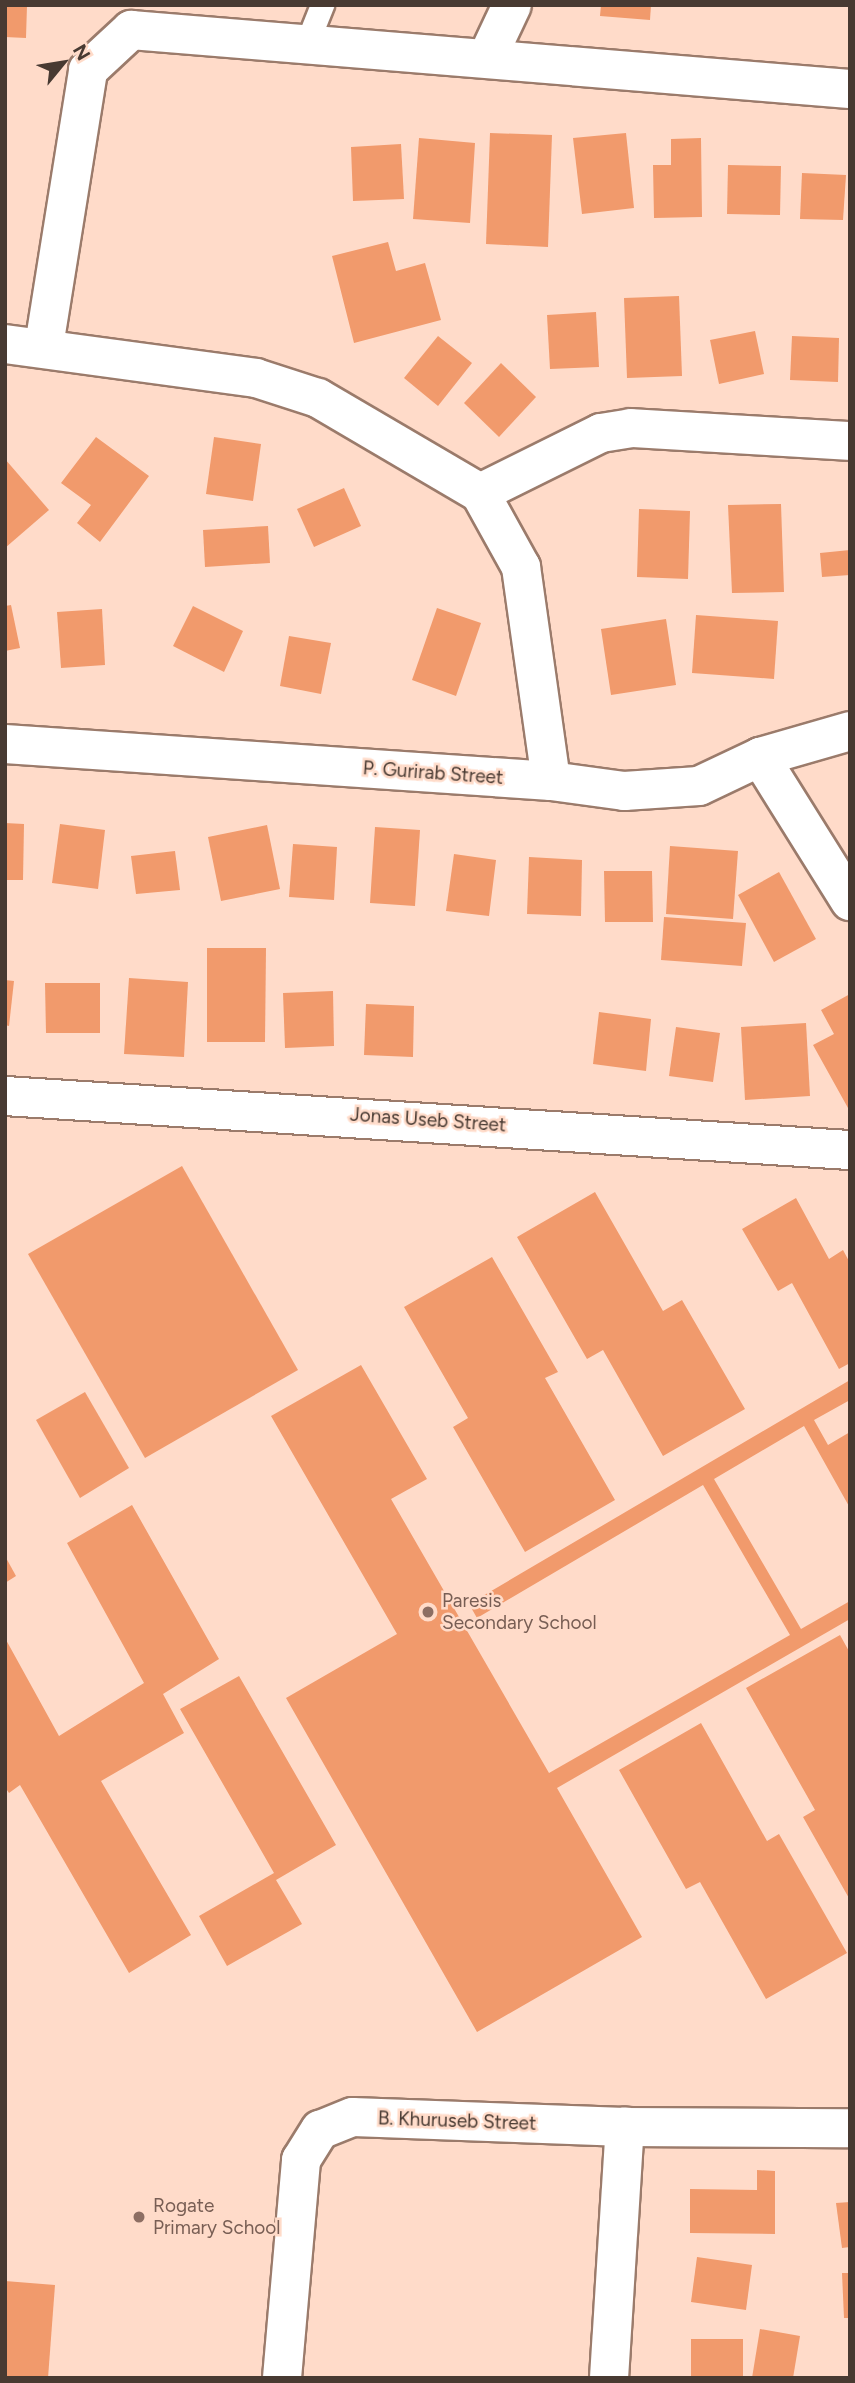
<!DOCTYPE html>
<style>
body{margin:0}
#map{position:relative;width:855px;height:2383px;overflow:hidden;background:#ffdbc9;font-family:Figtree,sans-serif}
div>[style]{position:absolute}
.building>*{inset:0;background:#f19a6c}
.roads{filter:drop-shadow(2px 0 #9b7b6b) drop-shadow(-2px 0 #9b7b6b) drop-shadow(0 2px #9b7b6b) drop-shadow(0 -2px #9b7b6b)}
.service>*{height:23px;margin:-11.5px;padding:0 11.5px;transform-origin:11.5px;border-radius:11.5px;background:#fff}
.minor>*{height:38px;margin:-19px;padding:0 19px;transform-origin:19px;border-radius:19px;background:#fff}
.dots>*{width:19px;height:19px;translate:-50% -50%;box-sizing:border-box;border:4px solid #ffdbc9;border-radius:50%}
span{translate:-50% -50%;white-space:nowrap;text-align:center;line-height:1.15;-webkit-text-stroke:5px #ffdbc9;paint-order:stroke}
.street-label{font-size:19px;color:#483a32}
.education-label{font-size:19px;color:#785e54}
.left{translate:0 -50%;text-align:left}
.frame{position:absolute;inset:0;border:7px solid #483a32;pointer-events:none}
.north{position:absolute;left:28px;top:28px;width:70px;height:70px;-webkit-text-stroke:5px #ffdbc9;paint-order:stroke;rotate:60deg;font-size:19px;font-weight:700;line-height:28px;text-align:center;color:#483a32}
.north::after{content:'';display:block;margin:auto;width:24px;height:32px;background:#483a32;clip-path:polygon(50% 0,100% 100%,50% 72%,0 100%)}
</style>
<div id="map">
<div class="building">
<i style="clip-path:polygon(5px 5px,27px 5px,26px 38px,5px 37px)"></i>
<i style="clip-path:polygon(601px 5px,651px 5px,650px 20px,600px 16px)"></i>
<i style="clip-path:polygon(490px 133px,552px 135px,548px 247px,486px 244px)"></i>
<i style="clip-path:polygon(626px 133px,634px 208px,582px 214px,573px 138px)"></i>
<i style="clip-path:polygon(419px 138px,475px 143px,470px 223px,413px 219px)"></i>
<i style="clip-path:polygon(701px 138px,702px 217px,654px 218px,653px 165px,671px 165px,671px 139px)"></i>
<i style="clip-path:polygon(401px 144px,404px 199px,353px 201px,351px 147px)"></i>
<i style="clip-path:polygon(728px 165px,781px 166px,780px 215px,727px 214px)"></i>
<i style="clip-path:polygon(802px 173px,846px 175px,843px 220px,800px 219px)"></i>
<i style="clip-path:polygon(388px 242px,396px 271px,425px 263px,441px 320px,354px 343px,332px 256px)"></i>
<i style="clip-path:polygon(679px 296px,682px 376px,627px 378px,624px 298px)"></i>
<i style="clip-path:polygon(596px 312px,599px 367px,550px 369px,547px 315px)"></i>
<i style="clip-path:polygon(755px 331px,764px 374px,719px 384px,710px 340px)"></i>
<i style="clip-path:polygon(438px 336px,472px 363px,438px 406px,404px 378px)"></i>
<i style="clip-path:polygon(792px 336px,839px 338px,838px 382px,790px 380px)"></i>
<i style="clip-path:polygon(501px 363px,536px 397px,499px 437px,464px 403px)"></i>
<i style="clip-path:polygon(96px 437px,149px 476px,100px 542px,77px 523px,91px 505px,61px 483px)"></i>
<i style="clip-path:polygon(214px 437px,261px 444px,253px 501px,206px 494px)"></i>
<i style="clip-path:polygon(5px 459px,49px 510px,5px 548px)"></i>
<i style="clip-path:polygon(344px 488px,361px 526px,314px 547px,297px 509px)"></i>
<i style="clip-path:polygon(781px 504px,784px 592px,732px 593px,728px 505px)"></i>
<i style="clip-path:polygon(639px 509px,690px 511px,688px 579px,637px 577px)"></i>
<i style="clip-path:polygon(268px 526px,270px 563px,205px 567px,203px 530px)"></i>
<i style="clip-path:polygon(850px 550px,850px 575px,822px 577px,820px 553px)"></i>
<i style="clip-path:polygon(11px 605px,20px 648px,5px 651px,5px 606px)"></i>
<i style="clip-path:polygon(193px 606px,243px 631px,224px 672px,173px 646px)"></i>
<i style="clip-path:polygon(437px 608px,481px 623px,456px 696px,412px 680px)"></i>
<i style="clip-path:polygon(102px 609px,105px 665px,61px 668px,57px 612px)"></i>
<i style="clip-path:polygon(696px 615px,778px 621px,774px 679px,692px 673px)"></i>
<i style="clip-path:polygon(666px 619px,676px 685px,611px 695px,601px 629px)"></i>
<i style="clip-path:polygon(289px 636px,331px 643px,321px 694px,280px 686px)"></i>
<i style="clip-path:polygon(5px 823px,24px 824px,23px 880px,5px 880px)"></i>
<i style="clip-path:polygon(60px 824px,105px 830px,98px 889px,52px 883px)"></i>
<i style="clip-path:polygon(267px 825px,280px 889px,221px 901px,208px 837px)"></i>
<i style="clip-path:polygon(375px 827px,420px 830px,415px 906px,370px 903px)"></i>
<i style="clip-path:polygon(293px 844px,337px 847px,334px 900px,289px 897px)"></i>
<i style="clip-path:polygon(670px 846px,738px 851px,733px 919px,666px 914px)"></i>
<i style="clip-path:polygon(175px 851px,180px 890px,136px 894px,131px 856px)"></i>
<i style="clip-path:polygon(454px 854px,496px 860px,489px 916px,446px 911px)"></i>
<i style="clip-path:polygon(529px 857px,582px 860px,581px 916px,527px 914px)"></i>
<i style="clip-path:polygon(604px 871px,652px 871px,653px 922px,605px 922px)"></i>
<i style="clip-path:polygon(779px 872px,816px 939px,774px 962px,738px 895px)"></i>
<i style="clip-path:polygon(664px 917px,746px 923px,742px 966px,661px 960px)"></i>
<i style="clip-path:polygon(207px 948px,266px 948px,265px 1042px,207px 1042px)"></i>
<i style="clip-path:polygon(129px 978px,188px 982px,184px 1057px,124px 1054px)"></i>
<i style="clip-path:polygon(5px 980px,14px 981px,9px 1026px,5px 1025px)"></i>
<i style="clip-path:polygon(45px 983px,100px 983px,100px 1033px,46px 1033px)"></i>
<i style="clip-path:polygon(333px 991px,334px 1046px,285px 1048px,283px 993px)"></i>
<i style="clip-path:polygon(850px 994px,850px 1107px,848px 1108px,813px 1045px,834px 1034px,821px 1010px)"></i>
<i style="clip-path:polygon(366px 1004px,414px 1006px,413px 1057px,364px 1055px)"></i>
<i style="clip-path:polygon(599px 1012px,651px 1019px,646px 1071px,593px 1064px)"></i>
<i style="clip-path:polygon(806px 1023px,810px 1096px,745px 1100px,741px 1027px)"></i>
<i style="clip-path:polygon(676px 1027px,720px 1033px,713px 1082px,669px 1076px)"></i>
<i style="clip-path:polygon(182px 1166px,298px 1370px,145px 1458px,28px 1254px)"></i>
<i style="clip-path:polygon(595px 1192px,663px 1311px,682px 1300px,745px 1409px,663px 1456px,603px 1350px,587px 1359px,517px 1237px)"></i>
<i style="clip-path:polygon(796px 1198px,829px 1259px,843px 1250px,850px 1263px,850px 1363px,839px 1369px,792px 1283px,778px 1291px,742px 1229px)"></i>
<i style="clip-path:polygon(492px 1257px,558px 1372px,545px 1378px,615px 1500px,525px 1552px,453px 1427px,468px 1418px,404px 1307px)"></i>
<i style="clip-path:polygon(361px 1365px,427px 1479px,391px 1499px,549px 1773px,790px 1635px,703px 1485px,477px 1618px,469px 1604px,850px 1380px,850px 1400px,814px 1420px,828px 1445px,850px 1432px,850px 1508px,804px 1426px,714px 1479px,801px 1629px,850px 1601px,850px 1619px,557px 1788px,642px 1937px,477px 2032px,286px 1698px,397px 1634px,271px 1416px)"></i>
<i style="clip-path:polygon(85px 1392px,129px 1468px,80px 1498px,36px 1420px)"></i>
<i style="clip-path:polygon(132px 1505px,219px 1659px,163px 1694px,184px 1733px,101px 1781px,191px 1935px,129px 1973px,20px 1785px,9px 1793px,5px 1787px,5px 1638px,59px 1736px,144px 1683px,67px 1543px)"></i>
<i style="clip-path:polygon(5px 1556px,16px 1576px,5px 1583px)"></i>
<i style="clip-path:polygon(840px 1635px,850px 1653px,850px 1900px,803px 1817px,815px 1810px,746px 1688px)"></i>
<i style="clip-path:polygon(239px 1676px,336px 1845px,276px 1880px,302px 1924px,227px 1966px,199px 1916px,274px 1873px,180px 1709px)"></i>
<i style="clip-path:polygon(701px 1723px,767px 1841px,779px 1834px,847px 1953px,766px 1999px,700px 1882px,686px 1889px,619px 1770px)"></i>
<i style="clip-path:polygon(757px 2170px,775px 2171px,775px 2234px,690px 2233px,690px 2189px,757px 2190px)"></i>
<i style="clip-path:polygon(850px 2202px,850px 2247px,842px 2248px,836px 2203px)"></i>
<i style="clip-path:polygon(697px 2257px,752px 2265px,746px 2310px,691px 2302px)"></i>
<i style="clip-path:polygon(842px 2273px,850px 2273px,850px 2318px,844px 2318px)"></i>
<i style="clip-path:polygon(5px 2281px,55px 2285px,48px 2378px,5px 2378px)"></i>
<i style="clip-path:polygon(760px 2329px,800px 2336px,793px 2378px,752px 2378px)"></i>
<i style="clip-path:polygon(691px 2339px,743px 2339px,743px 2378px,691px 2378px)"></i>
</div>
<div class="roads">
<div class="service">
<i style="left:306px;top:45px;width:43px;rotate:-68.2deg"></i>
</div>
<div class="minor">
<i style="left:488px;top:56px;width:56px;rotate:-64.8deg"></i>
<i style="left:5px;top:344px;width:253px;rotate:7.7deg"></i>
<i style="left:256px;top:378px;width:65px;rotate:17.9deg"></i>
<i style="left:318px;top:398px;width:188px;rotate:30.4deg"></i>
<i style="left:480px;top:493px;width:85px;rotate:61deg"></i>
<i style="left:521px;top:567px;width:216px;rotate:82deg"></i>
<i style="left:44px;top:346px;width:279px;rotate:-80.9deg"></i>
<i style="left:88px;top:70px;width:59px;rotate:-42.9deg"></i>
<i style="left:131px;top:30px;width:721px;rotate:4.69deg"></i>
<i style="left:480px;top:493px;width:135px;rotate:-26.4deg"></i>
<i style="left:601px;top:433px;width:30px;rotate:-9deg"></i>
<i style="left:631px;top:428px;width:219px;rotate:3.4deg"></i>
<i style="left:5px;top:744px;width:547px;rotate:3.88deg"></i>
<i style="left:551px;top:781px;width:74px;rotate:7.8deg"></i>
<i style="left:624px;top:791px;width:75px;rotate:-3.8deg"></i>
<i style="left:699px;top:786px;width:68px;rotate:-25.4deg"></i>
<i style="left:760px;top:757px;width:94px;rotate:-16.1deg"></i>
<i style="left:760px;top:757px;width:170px;rotate:58deg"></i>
<i style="left:5px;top:1096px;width:847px;rotate:3.66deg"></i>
<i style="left:282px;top:2378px;width:219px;rotate:-85deg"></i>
<i style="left:301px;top:2160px;width:36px;rotate:-58deg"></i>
<i style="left:320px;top:2130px;width:35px;rotate:-22deg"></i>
<i style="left:353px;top:2117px;width:272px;rotate:2.1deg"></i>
<i style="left:625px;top:2127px;width:225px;rotate:0.3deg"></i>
<i style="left:609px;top:2378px;width:252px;rotate:-86.4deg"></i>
</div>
</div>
<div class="dots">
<i style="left:428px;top:1612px;background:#8d6e63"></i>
<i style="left:139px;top:2217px;background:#8d6e63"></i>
</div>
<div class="street-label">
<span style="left:433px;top:773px;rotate:4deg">P. Gurirab Street</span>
<span style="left:428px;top:1120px;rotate:4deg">Jonas Useb Street</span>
<span style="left:457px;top:2121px;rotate:2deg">B. Khuruseb Street</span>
</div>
<div class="education-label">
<span class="left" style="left:442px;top:1612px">Paresis<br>Secondary School</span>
<span class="left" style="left:153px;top:2217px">Rogate<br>Primary School</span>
</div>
<div class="frame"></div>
<div class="north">N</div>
</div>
